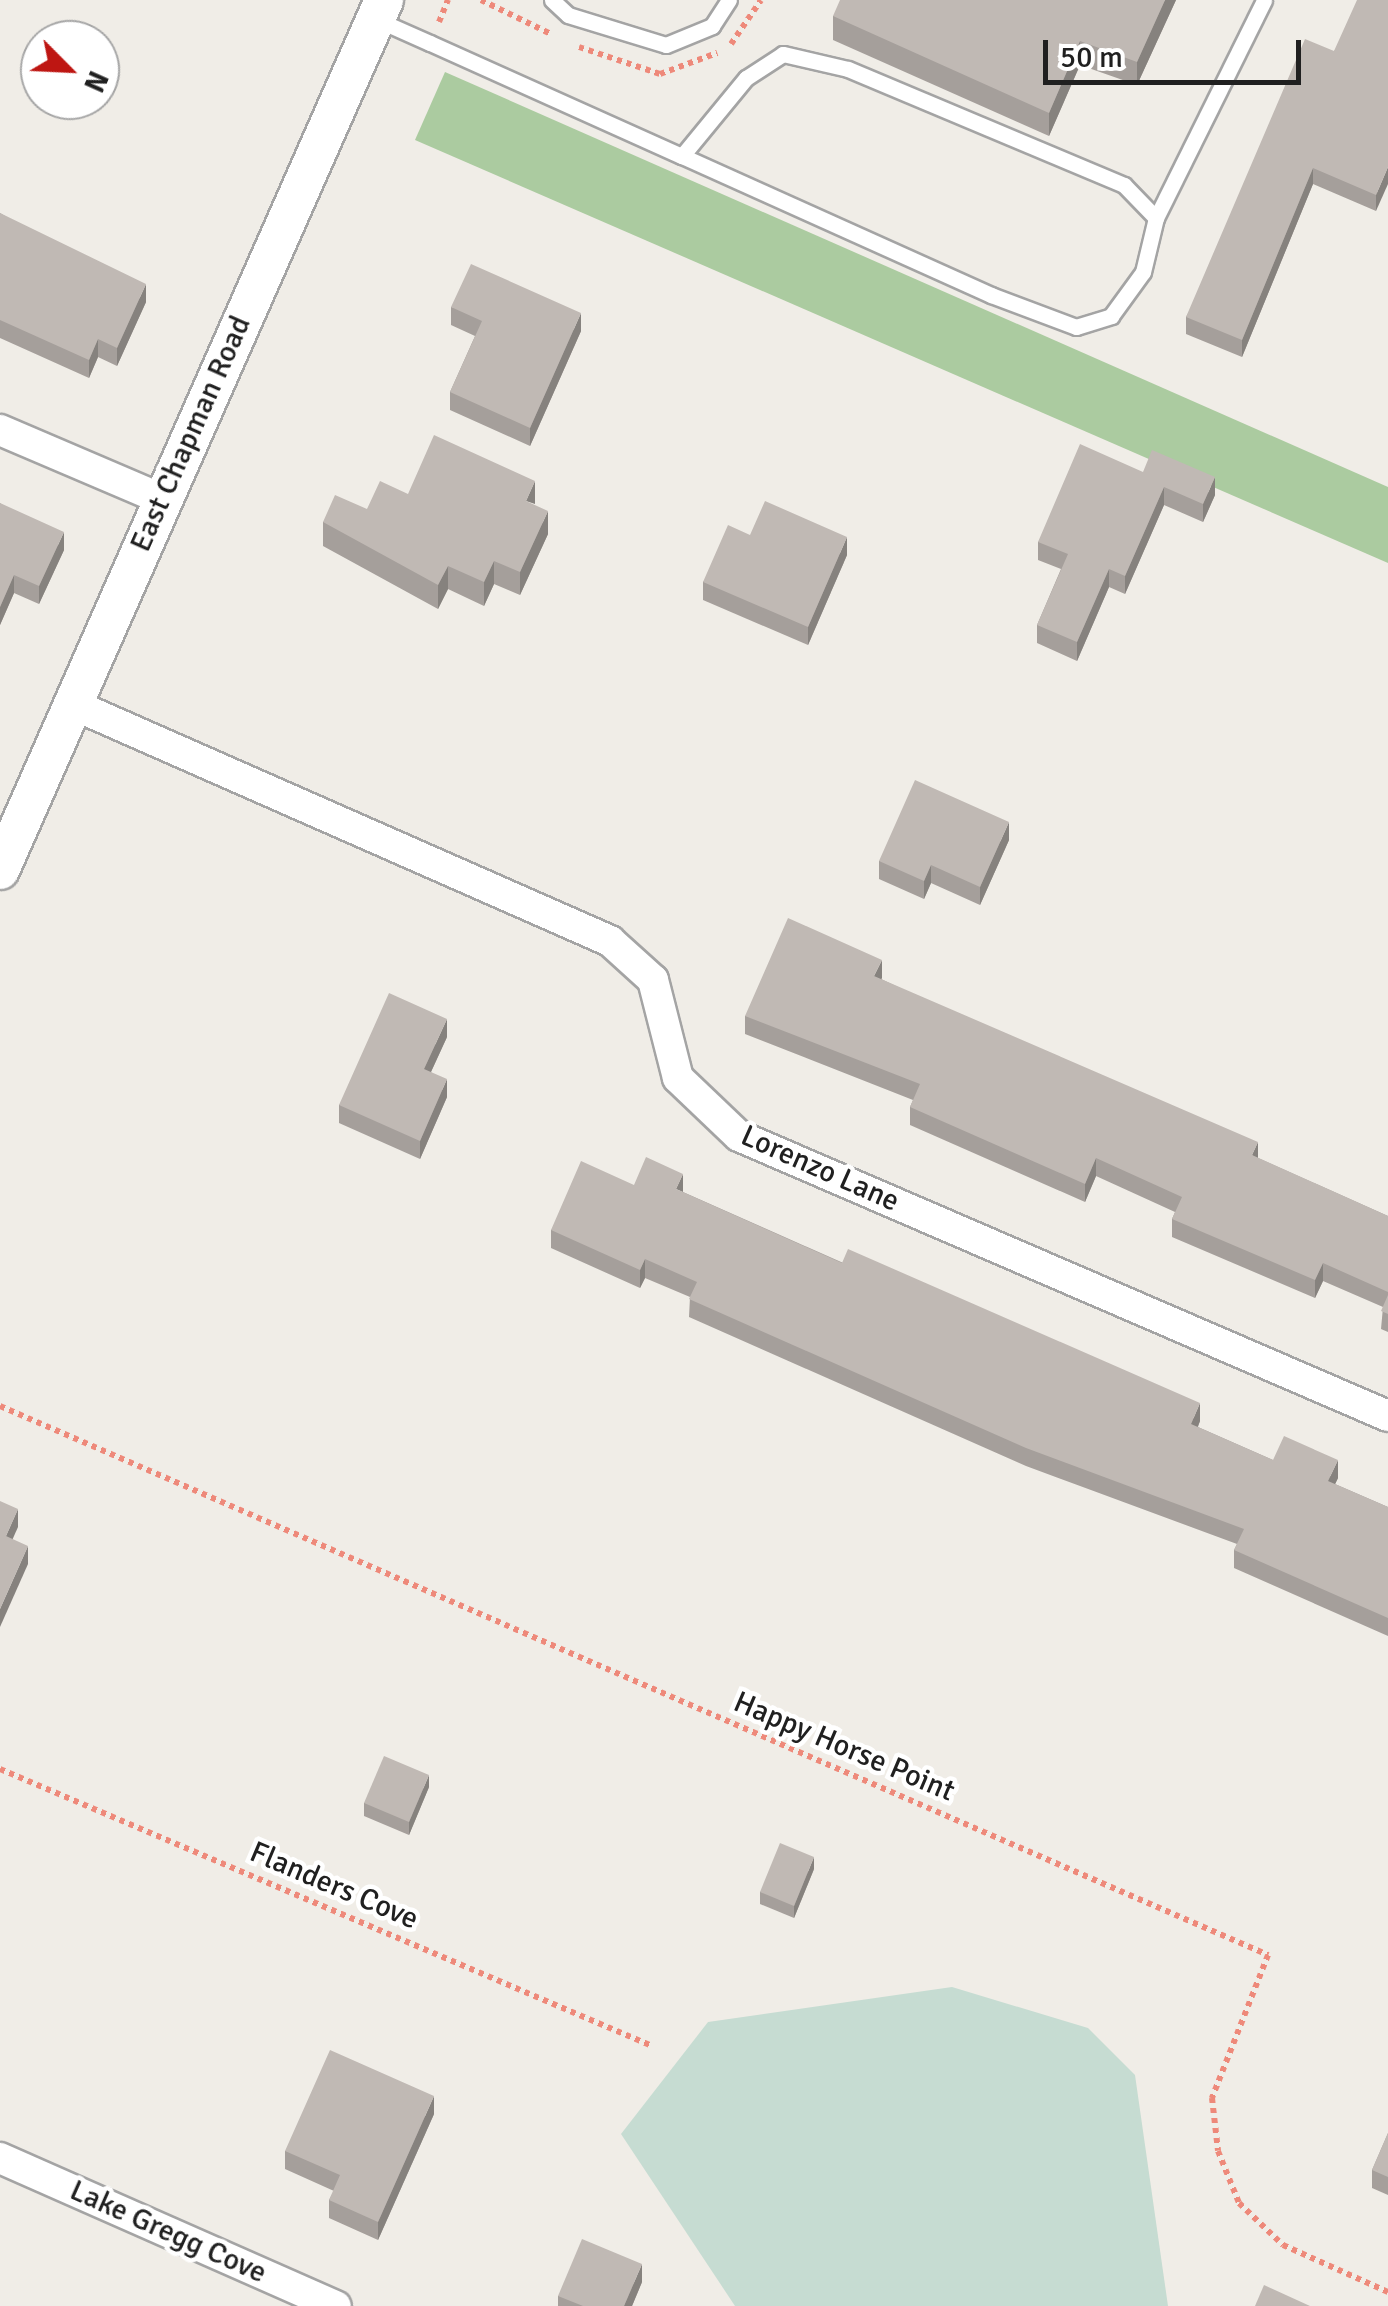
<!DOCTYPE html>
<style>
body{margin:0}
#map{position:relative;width:1388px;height:2306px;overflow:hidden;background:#f0ede7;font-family:Signika,sans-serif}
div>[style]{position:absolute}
.forest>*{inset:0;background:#abcba0}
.wetland>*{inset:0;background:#c6dcd2}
.path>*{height:6px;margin-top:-3px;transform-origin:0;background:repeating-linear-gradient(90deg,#ee897a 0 5px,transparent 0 10px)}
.roads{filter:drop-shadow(2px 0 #a4a4a4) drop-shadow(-2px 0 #a4a4a4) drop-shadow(0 2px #a4a4a4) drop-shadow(0 -2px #a4a4a4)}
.service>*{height:15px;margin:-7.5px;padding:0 7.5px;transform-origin:7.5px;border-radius:7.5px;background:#fff}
.minor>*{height:30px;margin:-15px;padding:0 15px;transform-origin:15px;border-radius:15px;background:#fff}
.tertiary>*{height:38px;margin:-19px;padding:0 19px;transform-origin:19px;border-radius:19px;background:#fff}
.wall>*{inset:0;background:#a59f9b}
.shaded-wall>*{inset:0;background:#86827e}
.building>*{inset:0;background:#c0b9b4}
span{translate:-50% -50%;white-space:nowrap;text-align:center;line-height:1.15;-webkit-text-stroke:9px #fff;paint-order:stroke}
.street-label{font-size:30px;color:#202020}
.north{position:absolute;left:20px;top:20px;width:100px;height:100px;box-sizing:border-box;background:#fff;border:2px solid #a6a6a6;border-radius:50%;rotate:114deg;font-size:28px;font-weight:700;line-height:40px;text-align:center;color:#202020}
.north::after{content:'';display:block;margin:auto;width:35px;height:45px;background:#be1612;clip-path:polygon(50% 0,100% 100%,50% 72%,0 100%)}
.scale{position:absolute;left:1043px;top:40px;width:258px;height:45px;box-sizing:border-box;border:5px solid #202020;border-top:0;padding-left:12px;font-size:30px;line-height:35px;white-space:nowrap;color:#202020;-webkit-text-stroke:8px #fff;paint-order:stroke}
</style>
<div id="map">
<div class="forest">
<i style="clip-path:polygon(445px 72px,1388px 487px,1388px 563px,415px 140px)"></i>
</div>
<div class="wetland">
<i style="clip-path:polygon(952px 1987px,1088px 2028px,1135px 2075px,1168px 2306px,735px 2306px,621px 2134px,708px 2022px)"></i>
</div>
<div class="path">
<i style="left:481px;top:0;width:76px;rotate:25.9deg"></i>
<i style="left:439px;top:22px;width:24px;rotate:-68deg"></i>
<i style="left:731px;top:44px;width:53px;rotate:-55.7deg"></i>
<i style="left:579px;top:47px;width:85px;rotate:18.4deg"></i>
<i style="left:660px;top:74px;width:61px;rotate:-20.2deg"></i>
<i style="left:0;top:1406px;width:1382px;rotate:23.41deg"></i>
<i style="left:1268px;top:1955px;width:154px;rotate:111.4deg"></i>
<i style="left:1212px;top:2098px;width:53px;rotate:83.5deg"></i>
<i style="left:1218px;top:2151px;width:56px;rotate:68deg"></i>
<i style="left:1239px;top:2203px;width:61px;rotate:43.7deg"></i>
<i style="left:1283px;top:2245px;width:115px;rotate:24.1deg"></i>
<i style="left:0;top:1769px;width:706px;rotate:23.01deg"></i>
</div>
<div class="roads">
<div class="service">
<i style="left:552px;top:0;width:22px;rotate:43deg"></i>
<i style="left:568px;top:15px;width:102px;rotate:17deg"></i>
<i style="left:666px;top:45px;width:50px;rotate:-22.4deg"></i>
<i style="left:712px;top:26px;width:31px;rotate:-57deg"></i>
<i style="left:378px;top:20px;width:57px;rotate:23.9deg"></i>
<i style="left:430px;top:43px;width:276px;rotate:24.2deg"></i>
<i style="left:682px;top:156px;width:339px;rotate:24.2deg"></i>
<i style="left:991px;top:295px;width:91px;rotate:20.6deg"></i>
<i style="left:1076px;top:327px;width:37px;rotate:-17deg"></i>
<i style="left:1111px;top:316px;width:54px;rotate:-54deg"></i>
<i style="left:1143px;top:272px;width:56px;rotate:-76.5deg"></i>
<i style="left:1156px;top:218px;width:46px;rotate:-134.1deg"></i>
<i style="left:1124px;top:185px;width:299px;rotate:-157.2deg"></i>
<i style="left:848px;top:69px;width:67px;rotate:-167deg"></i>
<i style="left:783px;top:54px;width:44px;rotate:147deg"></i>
<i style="left:746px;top:78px;width:101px;rotate:129.4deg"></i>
<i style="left:1156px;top:218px;width:243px;rotate:-63.6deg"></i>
</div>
<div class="minor">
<i style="left:0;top:430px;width:176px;rotate:23.1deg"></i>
<i style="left:72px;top:704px;width:588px;rotate:23.77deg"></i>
<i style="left:610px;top:941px;width:58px;rotate:42.2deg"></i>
<i style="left:653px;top:980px;width:101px;rotate:75.7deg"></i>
<i style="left:678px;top:1078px;width:84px;rotate:43.6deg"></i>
<i style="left:739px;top:1136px;width:707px;rotate:23.34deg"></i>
<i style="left:0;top:2158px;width:367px;rotate:23.8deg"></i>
</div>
<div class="tertiary">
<i style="left:0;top:870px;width:951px;rotate:-66.18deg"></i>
</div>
</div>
<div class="wall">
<i style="clip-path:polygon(1176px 0,1137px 85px,1080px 65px,1049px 136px,833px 40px,833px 16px)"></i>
<i style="clip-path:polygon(1388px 0,1376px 211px,1313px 184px,1242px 357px,1186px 334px,1186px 317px,1334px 51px)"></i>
<i style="clip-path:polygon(0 213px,146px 302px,117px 366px,98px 357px,89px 378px,0 338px)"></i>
<i style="clip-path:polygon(451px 307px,581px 331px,530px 446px,450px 410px,450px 392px,475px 336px,451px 325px)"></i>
<i style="clip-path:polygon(1143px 472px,1215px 495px,1203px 522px,1164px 505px,1125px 594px,1109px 587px,1077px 661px,1037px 643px,1037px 625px,1061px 569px,1038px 560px,1038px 542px)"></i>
<i style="clip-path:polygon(408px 494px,534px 505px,548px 534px,520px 595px,494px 584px,484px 606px,448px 589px,438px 609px,323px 546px,323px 522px,367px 509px)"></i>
<i style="clip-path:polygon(0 503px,64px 550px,39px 604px,14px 593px,0 625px)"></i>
<i style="clip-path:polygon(750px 535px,847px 555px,808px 645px,703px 600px,703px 582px)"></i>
<i style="clip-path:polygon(1009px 840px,980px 905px,931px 883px,924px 899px,879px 879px,879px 861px)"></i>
<i style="clip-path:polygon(881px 979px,1258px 1158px,1388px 1216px,1388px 1332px,1381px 1329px,1383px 1307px,1323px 1281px,1315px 1298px,1172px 1237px,1172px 1219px,1175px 1212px,1096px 1176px,1085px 1202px,910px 1125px,910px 1107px,913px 1100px,745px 1034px,745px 1016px)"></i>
<i style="clip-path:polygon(447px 1037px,431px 1072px,447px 1097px,420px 1159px,339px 1123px,339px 1105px)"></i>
<i style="clip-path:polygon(634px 1185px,683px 1192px,1200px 1421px,1198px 1427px,1273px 1460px,1338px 1478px,1335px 1484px,1388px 1507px,1388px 1636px,1234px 1568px,1234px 1550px,1237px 1544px,1026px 1466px,689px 1317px,690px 1297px,645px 1278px,640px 1288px,551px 1248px,551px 1230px)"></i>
<i style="clip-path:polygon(429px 1787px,409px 1835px,364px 1816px,364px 1803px)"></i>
<i style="clip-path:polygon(814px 1869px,794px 1918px,760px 1904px,760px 1892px)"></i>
<i style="clip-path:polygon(434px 2114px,378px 2240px,329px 2218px,329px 2200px,334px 2191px,285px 2169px,285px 2151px)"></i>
<i style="clip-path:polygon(1388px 2133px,1388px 2195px,1372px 2188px,1372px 2170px)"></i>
<i style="clip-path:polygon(642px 2282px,632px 2306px,558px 2306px,558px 2296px)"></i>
</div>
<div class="shaded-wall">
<i style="clip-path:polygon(1165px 0,1176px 0,1137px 85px,1137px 62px)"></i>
<i style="clip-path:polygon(1080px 41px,1080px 65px,1049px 136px,1049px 113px)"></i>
<i style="clip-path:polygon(1388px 167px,1388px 184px,1376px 211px,1376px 195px)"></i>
<i style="clip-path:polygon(1313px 168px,1313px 184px,1242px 357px,1242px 340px)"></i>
<i style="clip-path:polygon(146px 284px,146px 302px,117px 366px,117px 348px)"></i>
<i style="clip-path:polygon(581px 313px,581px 331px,530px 446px,530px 428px)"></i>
<i style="clip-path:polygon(98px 339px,98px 357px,89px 378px,89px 360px)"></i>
<i style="clip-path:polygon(1215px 477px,1215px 495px,1203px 522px,1203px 504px)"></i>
<i style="clip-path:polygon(535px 481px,535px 504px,526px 501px)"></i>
<i style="clip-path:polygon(1164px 487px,1164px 505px,1125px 594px,1125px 576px)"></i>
<i style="clip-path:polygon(548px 511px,548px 534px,520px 595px,520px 572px)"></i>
<i style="clip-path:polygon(64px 532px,64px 550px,39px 604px,39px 586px)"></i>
<i style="clip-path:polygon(847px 537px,847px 555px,808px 645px,808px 627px)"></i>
<i style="clip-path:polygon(494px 561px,494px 584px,484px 606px,484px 582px)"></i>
<i style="clip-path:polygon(448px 566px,448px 589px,438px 609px,438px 585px)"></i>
<i style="clip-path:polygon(1109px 569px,1109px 587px,1077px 661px,1077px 642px)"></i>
<i style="clip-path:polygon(14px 575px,14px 593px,0 625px,0 607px)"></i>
<i style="clip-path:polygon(1009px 822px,1009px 840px,980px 905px,980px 887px)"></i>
<i style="clip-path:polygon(931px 865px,931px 883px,924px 899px,924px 881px)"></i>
<i style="clip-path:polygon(882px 960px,882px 978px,874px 994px,874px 976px)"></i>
<i style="clip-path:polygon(447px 1019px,447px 1037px,424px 1087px,424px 1069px)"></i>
<i style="clip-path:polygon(447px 1079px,447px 1097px,420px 1159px,420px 1141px)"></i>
<i style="clip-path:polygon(1258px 1142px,1258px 1160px,1252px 1155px)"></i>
<i style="clip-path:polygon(1096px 1158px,1096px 1176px,1085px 1202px,1085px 1184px)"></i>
<i style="clip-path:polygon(683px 1174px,683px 1192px,676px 1189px)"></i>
<i style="clip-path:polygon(645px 1259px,645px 1278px,640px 1288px,640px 1270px)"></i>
<i style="clip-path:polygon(1323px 1263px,1323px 1281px,1315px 1298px,1315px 1280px)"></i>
<i style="clip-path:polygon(1200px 1403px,1200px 1421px,1191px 1442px,1191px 1424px)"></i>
<i style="clip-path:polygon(1338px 1460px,1338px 1478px,1328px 1499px,1328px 1481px)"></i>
<i style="clip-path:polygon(18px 1509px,18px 1527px,6px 1554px,6px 1536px)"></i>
<i style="clip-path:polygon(28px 1546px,28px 1564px,0 1627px,0 1609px)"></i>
<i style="clip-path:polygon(429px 1775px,429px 1787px,409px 1835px,409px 1822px)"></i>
<i style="clip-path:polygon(814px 1857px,814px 1869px,794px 1918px,794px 1906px)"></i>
<i style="clip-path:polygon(434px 2096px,434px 2114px,378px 2240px,378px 2222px)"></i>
<i style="clip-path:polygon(642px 2264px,642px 2282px,632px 2306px,624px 2306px)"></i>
</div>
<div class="building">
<i style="clip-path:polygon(840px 0,1165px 0,1137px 62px,1080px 41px,1049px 113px,833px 16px)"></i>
<i style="clip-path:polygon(1357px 0,1388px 0,1388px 167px,1376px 195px,1313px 168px,1242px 340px,1186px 317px,1305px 39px,1334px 51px)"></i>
<i style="clip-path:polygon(0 213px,146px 284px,117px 348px,98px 339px,89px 360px,0 320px)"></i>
<i style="clip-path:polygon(471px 264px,581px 313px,530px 428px,450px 392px,482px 321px,451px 307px)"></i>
<i style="clip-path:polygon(434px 435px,535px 481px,526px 501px,548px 511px,520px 572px,494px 561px,484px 582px,448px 566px,438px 585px,323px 522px,335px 495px,367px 509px,380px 481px,408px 494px)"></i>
<i style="clip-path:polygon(1080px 444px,1143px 472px,1152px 450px,1215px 477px,1203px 504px,1164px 487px,1125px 576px,1109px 569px,1077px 642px,1037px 625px,1068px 554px,1038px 542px)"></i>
<i style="clip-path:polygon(765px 501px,847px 537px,808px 627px,703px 582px,728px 525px,750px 535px)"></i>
<i style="clip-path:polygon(0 503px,64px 532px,39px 586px,14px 575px,0 607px)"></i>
<i style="clip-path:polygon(915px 780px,1009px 822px,980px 887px,931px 865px,924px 881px,879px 861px)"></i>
<i style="clip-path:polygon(788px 918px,882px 960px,874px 976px,1258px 1142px,1252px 1155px,1388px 1216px,1388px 1292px,1323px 1263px,1315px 1280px,1172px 1219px,1182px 1197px,1096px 1158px,1085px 1184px,910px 1107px,920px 1084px,745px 1016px)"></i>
<i style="clip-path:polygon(389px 993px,447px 1019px,424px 1069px,447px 1079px,420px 1141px,339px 1105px)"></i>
<i style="clip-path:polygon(646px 1157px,683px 1174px,676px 1189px,842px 1263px,848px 1249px,1200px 1403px,1191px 1424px,1273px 1460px,1284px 1436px,1338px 1460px,1328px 1481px,1388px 1507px,1388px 1618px,1234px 1550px,1244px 1529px,1026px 1448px,689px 1299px,697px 1282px,645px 1259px,640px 1270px,551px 1230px,581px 1161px,634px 1185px)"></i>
<i style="clip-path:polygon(1388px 1295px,1388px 1314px,1381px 1311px)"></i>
<i style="clip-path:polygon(0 1501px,18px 1509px,6px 1536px,28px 1546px,0 1609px)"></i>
<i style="clip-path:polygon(384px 1756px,429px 1775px,409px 1822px,364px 1803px)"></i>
<i style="clip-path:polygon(780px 1843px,814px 1857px,794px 1906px,760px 1892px)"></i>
<i style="clip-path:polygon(330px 2050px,434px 2096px,378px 2222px,329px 2200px,340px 2175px,285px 2151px)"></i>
<i style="clip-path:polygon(1388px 2133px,1388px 2177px,1372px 2170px)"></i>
<i style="clip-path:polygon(582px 2239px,642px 2264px,624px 2306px,583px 2306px,558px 2296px)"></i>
<i style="clip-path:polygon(1264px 2285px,1310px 2306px,1255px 2306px)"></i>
</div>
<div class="street-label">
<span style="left:191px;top:434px;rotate:-66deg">East Chapman Road</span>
<span style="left:820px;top:1169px;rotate:24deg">Lorenzo Lane</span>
<span style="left:844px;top:1747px;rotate:23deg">Happy Horse Point</span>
<span style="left:334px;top:1886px;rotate:23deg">Flanders Cove</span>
<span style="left:168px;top:2232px;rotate:24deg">Lake Gregg Cove</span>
</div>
<div class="north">N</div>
<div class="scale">50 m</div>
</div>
